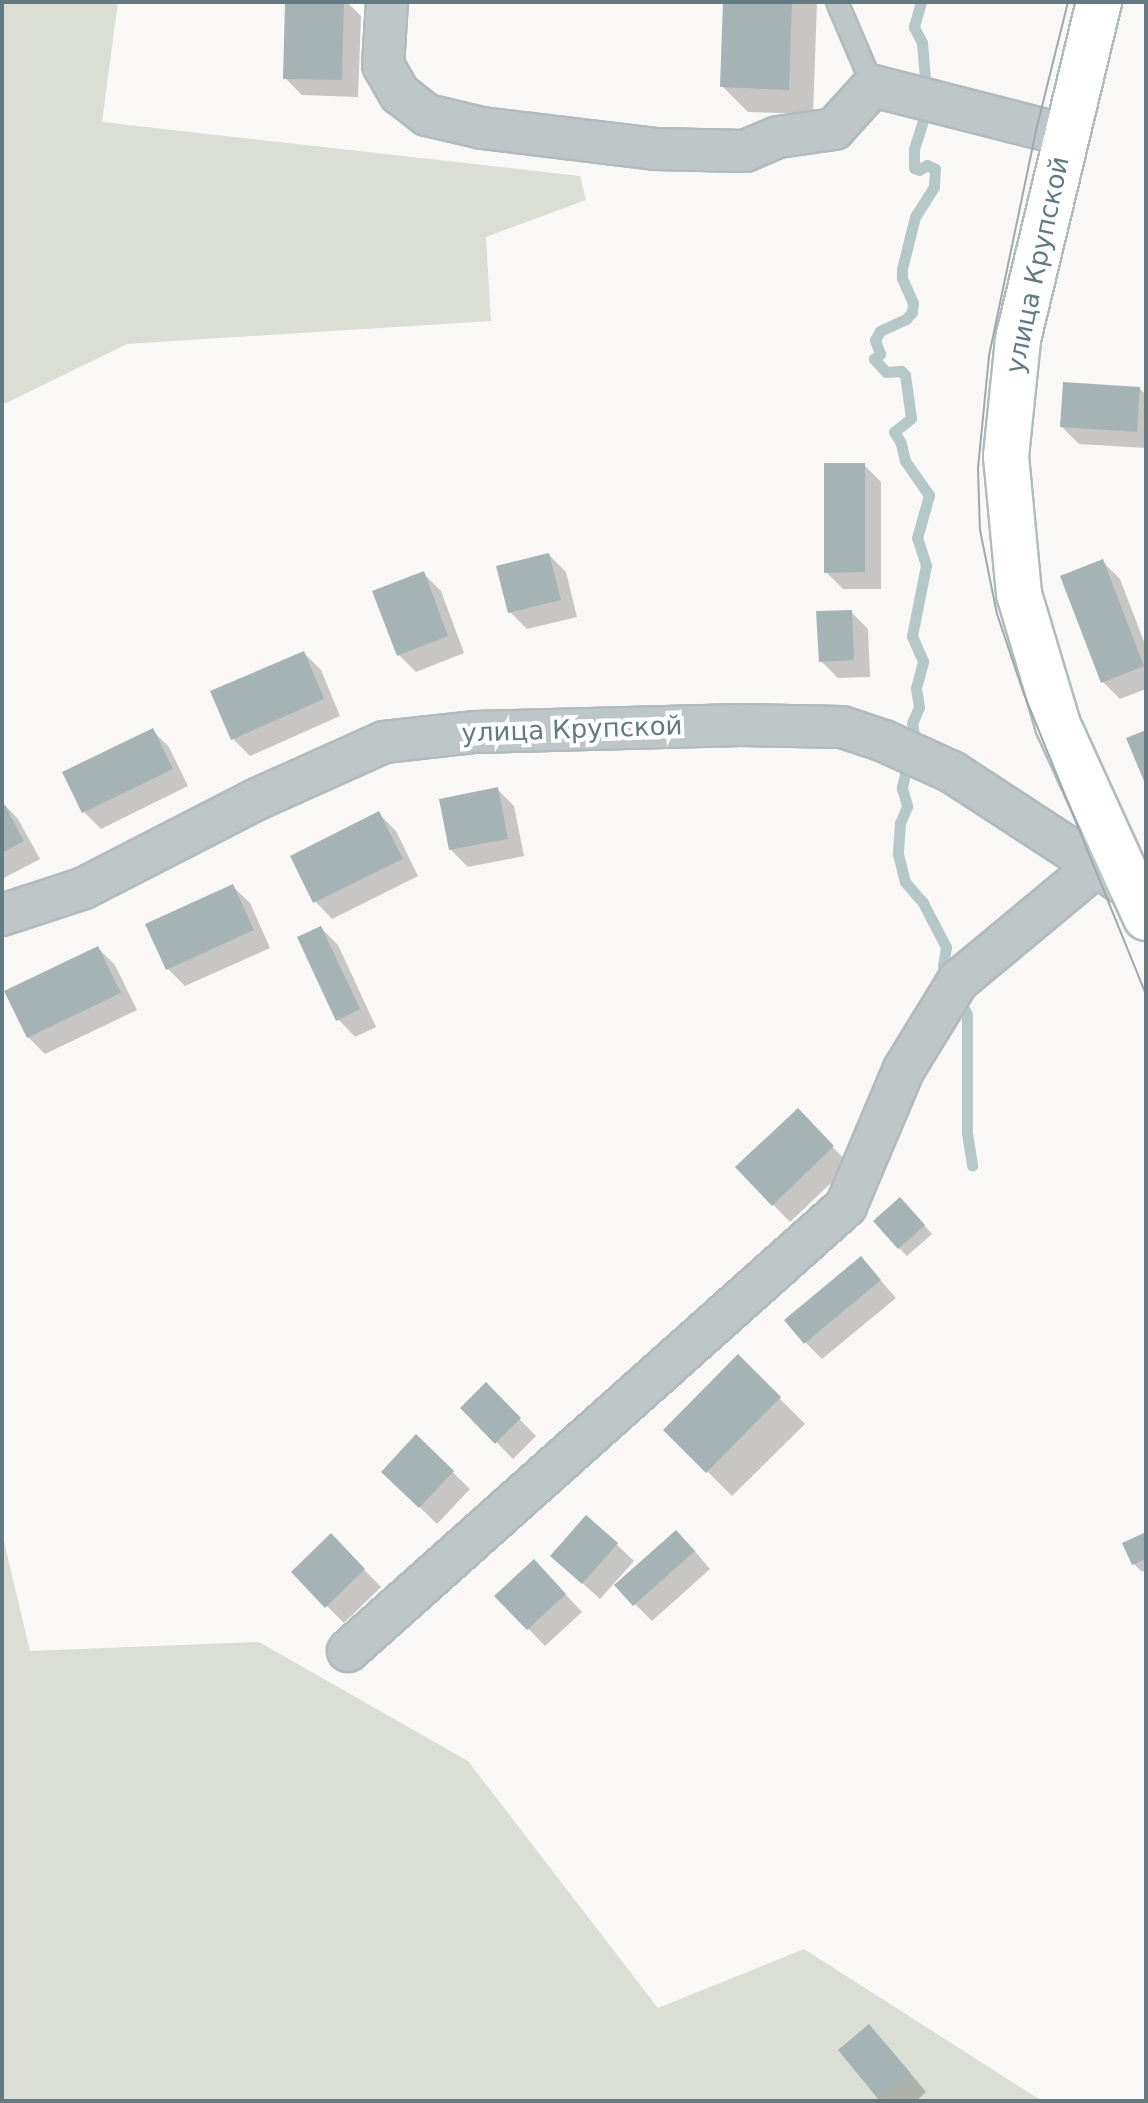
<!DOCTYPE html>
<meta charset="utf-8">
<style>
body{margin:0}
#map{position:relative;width:1148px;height:2103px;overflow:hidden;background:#f9f8f6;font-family:"DejaVu Sans",sans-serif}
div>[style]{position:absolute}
.green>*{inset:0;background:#daded5}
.shadow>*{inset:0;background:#0003}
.stream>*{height:11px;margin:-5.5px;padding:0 5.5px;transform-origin:5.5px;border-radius:5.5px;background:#b6c7c7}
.building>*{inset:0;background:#a6b3b5}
.roads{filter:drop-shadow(2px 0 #b1babd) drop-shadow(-2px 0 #b1babd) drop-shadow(0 2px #b1babd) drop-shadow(0 -2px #b1babd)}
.lane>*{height:20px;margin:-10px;padding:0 10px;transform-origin:10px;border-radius:10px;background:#bfc6c8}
.street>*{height:40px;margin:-20px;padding:0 20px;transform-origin:20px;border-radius:20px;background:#bfc6c8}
.secondary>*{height:44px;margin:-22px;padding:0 22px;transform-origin:22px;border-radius:22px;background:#fff}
.tram>*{height:2px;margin:-1px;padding:0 1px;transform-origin:1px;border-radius:1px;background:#9ea9ad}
span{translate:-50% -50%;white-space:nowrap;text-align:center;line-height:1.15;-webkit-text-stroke:8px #fff;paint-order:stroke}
.street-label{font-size:26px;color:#637a81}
.frame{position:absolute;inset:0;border:4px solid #637a81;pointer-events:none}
</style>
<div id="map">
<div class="green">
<i style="clip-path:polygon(2px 2px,118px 2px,102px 122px,580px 176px,586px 200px,486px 237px,491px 321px,127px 344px,2px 405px)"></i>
<i style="clip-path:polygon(2px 1533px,30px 1651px,259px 1642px,468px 1761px,658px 2008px,804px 1949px,1042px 2101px,2px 2101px)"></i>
</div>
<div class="shadow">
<i style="clip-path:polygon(287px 2px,347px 2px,361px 16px,358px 97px,302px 95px,285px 78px)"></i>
<i style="clip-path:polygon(725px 2px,817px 2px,813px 114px,748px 112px,722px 86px)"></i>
<i style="clip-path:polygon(1140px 389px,1146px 395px,1146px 448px,1079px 444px,1062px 427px)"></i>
<i style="clip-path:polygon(864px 465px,881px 482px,881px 589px,843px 589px,826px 572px)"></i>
<i style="clip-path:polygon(549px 555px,566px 572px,577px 617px,527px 629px,510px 612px)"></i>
<i style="clip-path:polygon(1103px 562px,1120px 579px,1146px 647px,1146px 689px,1120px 699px,1103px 682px)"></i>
<i style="clip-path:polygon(424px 574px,441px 591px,464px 653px,416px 672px,399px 655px)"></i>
<i style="clip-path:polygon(851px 612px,868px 629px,870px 677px,838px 678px,821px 661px)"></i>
<i style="clip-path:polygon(304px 653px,321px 670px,340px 716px,250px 756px,233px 739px)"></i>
<i style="clip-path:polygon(152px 730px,169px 747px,188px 786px,101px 829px,84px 812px)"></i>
<i style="clip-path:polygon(497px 789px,514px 806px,524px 856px,468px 867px,451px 850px)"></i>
<i style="clip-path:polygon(2px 802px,18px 819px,40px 859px,2px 879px)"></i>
<i style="clip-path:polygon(379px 814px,396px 831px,418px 876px,332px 919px,315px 901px)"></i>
<i style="clip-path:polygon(232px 886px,250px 903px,270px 948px,185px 986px,168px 969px,148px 925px)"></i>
<i style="clip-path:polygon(321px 928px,338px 945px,376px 1027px,355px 1037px,338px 1019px)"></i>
<i style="clip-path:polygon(98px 948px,115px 965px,137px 1010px,45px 1054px,28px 1037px)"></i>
<i style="clip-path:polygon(798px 1111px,850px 1165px,790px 1222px,738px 1168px)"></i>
<i style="clip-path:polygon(908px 1207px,932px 1234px,907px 1256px,899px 1248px)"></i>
<i style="clip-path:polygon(861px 1258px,896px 1298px,822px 1359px,805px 1342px)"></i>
<i style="clip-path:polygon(738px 1357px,805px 1424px,732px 1496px,666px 1430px)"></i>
<i style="clip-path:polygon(486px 1385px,536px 1436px,513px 1459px,463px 1408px)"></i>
<i style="clip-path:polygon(416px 1437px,470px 1489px,437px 1524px,384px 1472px)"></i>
<i style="clip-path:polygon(1146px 1534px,1146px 1570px,1142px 1572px,1134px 1564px)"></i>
<i style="clip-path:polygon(331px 1536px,381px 1587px,344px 1623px,293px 1572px)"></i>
<i style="clip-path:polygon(616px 1544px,634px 1561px,600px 1599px,570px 1572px)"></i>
<i style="clip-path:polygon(693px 1549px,710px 1569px,652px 1621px,635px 1604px)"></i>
<i style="clip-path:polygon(551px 1579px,582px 1612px,545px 1646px,497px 1596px)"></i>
<i style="clip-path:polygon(886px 2044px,926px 2092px,916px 2101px,883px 2101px,840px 2051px)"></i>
</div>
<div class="stream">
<i style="left:921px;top:2px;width:26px;rotate:106deg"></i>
<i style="left:914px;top:27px;width:18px;rotate:63deg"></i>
<i style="left:922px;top:43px;width:48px;rotate:85.2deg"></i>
<i style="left:916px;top:745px;width:22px;rotate:-100deg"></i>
<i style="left:912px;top:723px;width:17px;rotate:-66deg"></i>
<i style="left:919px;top:707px;width:19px;rotate:-99deg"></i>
<i style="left:916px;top:688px;width:28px;rotate:-75deg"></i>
<i style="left:923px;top:661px;width:27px;rotate:-114deg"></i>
<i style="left:912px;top:636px;width:72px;rotate:-78.8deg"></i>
<i style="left:926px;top:565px;width:28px;rotate:-108deg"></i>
<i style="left:917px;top:538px;width:45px;rotate:-74.4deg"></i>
<i style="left:929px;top:495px;width:42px;rotate:-125.2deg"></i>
<i style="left:905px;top:461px;width:18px;rotate:-103deg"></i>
<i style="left:901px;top:443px;width:13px;rotate:-122deg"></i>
<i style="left:894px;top:432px;width:22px;rotate:-39deg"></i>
<i style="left:911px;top:418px;width:43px;rotate:-97.9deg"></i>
<i style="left:905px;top:375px;width:6px;rotate:-135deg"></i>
<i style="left:901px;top:371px;width:15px;rotate:176deg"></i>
<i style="left:886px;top:372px;width:18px;rotate:-133deg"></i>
<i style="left:874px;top:359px;width:8px;rotate:-40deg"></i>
<i style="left:880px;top:354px;width:15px;rotate:-110deg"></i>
<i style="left:875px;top:340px;width:10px;rotate:-61deg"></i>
<i style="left:880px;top:331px;width:29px;rotate:-25deg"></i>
<i style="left:906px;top:319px;width:9px;rotate:-49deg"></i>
<i style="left:912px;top:312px;width:9px;rotate:-84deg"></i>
<i style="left:913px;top:303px;width:27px;rotate:-114deg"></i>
<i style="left:902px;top:278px;width:9px;rotate:-90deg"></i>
<i style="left:902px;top:269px;width:54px;rotate:-76deg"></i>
<i style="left:915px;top:217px;width:36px;rotate:-58deg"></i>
<i style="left:934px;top:186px;width:17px;rotate:-87deg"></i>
<i style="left:935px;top:169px;width:9px;rotate:-153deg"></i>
<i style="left:927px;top:165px;width:9px;rotate:148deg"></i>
<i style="left:919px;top:170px;width:5px;rotate:-158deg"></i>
<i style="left:914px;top:168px;width:19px;rotate:-90deg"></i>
<i style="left:914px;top:149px;width:43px;rotate:-72.4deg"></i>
<i style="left:908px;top:761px;width:28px;rotate:103deg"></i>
<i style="left:902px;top:788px;width:19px;rotate:74deg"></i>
<i style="left:907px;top:806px;width:18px;rotate:112deg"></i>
<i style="left:900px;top:823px;width:31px;rotate:94deg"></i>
<i style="left:898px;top:854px;width:29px;rotate:76deg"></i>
<i style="left:905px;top:882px;width:28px;rotate:49deg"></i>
<i style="left:923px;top:903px;width:50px;rotate:62.4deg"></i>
<i style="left:946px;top:947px;width:18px;rotate:99deg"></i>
<i style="left:943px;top:965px;width:14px;rotate:65deg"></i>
<i style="left:958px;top:997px;width:20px;rotate:63deg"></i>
<i style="left:967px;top:1015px;width:118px;rotate:90deg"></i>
<i style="left:967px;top:1133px;width:33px;rotate:81deg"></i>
</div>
<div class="building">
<i style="clip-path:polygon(285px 2px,344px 2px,342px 80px,283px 79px)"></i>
<i style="clip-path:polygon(723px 2px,792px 2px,789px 90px,720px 87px)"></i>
<i style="clip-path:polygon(1063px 382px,1140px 387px,1137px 432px,1060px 427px)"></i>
<i style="clip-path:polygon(824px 463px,865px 463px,865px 572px,824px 573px)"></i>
<i style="clip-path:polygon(549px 553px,561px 600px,508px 613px,496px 566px)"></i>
<i style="clip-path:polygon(1103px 559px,1144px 666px,1101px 683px,1060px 576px)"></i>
<i style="clip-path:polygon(424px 571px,448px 636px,397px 656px,372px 591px)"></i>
<i style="clip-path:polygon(852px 610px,854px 660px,819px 662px,816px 611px)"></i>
<i style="clip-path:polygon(304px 651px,324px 699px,231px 740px,210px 691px)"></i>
<i style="clip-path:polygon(153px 728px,173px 769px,82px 813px,62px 772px)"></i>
<i style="clip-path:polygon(1146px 730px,1146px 786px,1126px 738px)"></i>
<i style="clip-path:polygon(498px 787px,508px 839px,449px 850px,439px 799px)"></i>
<i style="clip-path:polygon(2px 800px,24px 841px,2px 853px)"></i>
<i style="clip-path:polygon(379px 811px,403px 859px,313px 903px,290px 856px)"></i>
<i style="clip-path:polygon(233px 884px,254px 930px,166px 970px,145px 924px)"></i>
<i style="clip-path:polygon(321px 926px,360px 1009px,336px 1021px,297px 937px)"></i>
<i style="clip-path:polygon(98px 946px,121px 993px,27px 1038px,4px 991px)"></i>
<i style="clip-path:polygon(798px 1108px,834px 1146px,772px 1206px,735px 1167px)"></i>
<i style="clip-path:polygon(900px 1197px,925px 1225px,898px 1249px,873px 1221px)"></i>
<i style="clip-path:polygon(861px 1256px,881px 1280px,804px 1344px,784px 1320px)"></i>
<i style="clip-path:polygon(738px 1354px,781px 1397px,706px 1473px,663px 1430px)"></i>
<i style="clip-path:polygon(486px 1382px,521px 1418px,495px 1444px,460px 1408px)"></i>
<i style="clip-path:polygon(416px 1434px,454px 1471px,419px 1508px,381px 1472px)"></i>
<i style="clip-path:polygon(586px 1515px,618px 1543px,582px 1584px,550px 1556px)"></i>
<i style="clip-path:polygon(676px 1530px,695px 1551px,633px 1606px,614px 1585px)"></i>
<i style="clip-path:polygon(1146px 1532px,1146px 1559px,1132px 1565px,1122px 1543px)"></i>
<i style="clip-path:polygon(331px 1533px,365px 1569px,325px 1608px,291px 1572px)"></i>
<i style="clip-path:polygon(534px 1559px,566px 1594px,527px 1630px,494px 1596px)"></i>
<i style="clip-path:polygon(869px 2024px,911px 2074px,879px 2100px,838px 2050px)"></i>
</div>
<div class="roads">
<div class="lane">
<i style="left:837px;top:2px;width:91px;rotate:66.8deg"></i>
</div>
<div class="street">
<i style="left:387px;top:2px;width:63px;rotate:93.6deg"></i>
<i style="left:383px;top:65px;width:34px;rotate:60deg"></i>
<i style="left:400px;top:94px;width:34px;rotate:38deg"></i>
<i style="left:427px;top:115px;width:57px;rotate:13.3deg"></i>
<i style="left:482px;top:128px;width:174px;rotate:6.9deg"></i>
<i style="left:655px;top:149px;width:90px;rotate:1.3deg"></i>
<i style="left:745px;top:151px;width:36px;rotate:-23deg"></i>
<i style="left:778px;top:137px;width:57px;rotate:-8.1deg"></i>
<i style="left:834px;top:129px;width:58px;rotate:-47.8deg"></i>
<i style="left:873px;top:86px;width:198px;rotate:14.3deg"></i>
<i style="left:2px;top:915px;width:86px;rotate:-18.2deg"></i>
<i style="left:84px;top:888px;width:192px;rotate:-27.2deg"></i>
<i style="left:255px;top:800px;width:141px;rotate:-24.2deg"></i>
<i style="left:384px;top:742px;width:92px;rotate:-6.3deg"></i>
<i style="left:475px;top:732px;width:266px;rotate:-1.5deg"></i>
<i style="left:741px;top:725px;width:101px;rotate:1.1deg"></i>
<i style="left:842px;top:727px;width:44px;rotate:18.4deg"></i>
<i style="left:884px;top:741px;width:75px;rotate:24.5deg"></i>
<i style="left:952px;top:772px;width:220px;rotate:33.1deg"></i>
<i style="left:348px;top:1651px;width:668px;rotate:-41.78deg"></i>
<i style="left:846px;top:1206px;width:149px;rotate:-67.1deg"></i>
<i style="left:904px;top:1069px;width:103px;rotate:-58.5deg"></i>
<i style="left:958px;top:981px;width:177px;rotate:-39.7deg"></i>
</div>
<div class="secondary">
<i style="left:1099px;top:2px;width:348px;rotate:103.5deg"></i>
<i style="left:1018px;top:340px;width:117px;rotate:95.9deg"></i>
<i style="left:1006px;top:456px;width:139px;rotate:84.6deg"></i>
<i style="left:1019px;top:594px;width:137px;rotate:73.4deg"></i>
<i style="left:1058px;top:725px;width:212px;rotate:65.5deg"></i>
</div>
</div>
<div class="tram">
<i style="left:1068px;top:2px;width:128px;rotate:104deg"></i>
<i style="left:1037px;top:126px;width:235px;rotate:101.8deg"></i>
<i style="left:989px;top:356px;width:113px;rotate:95.6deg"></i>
<i style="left:978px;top:468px;width:62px;rotate:88.2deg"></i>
<i style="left:980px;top:530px;width:86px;rotate:78.6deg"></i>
<i style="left:997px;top:614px;width:84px;rotate:71.4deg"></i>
<i style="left:1024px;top:694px;width:325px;rotate:67.9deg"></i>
</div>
<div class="street-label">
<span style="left:1038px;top:265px;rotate:-78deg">улица Крупской</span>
<span style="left:572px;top:730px;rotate:-2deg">улица Крупской</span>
</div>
<div class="frame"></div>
</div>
